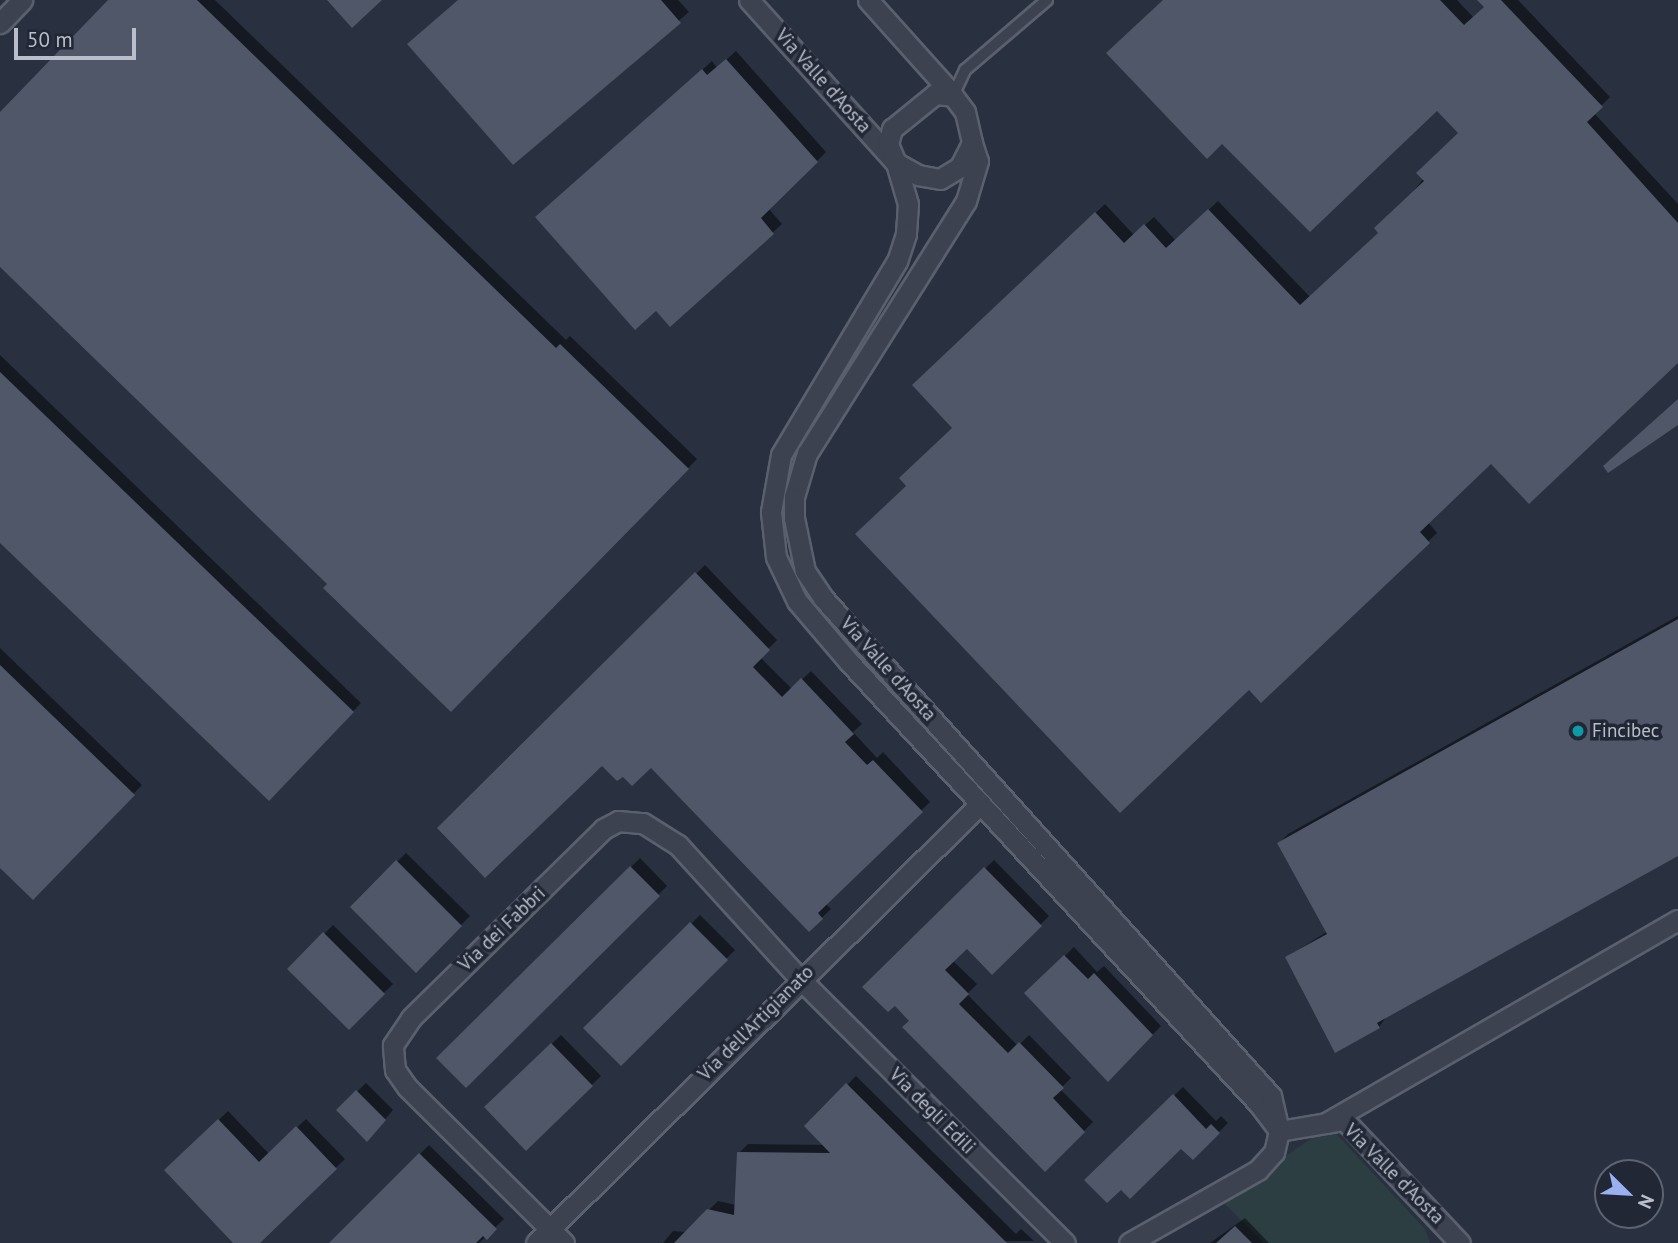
<!DOCTYPE html>
<style>
body{margin:0}
#map{position:relative;width:1678px;height:1243px;overflow:hidden;background:#293040;font-family:"PT Sans",sans-serif}
div>[style]{position:absolute}
.green>*{inset:0;background:#2c3e42}
.shadow>*{inset:0;background:#0007}
.building>*{inset:0;background:#4f5768}
.roads{filter:drop-shadow(2px 0 #5a606d) drop-shadow(-2px 0 #5a606d) drop-shadow(0 2px #5a606d) drop-shadow(0 -2px #5a606d)}
.lane>*{height:10px;margin:-5px;padding:0 5px;transform-origin:5px;border-radius:5px;background:#3d4250}
.street>*{height:19px;margin:-9.5px;padding:0 9.5px;transform-origin:9.5px;border-radius:9.5px;background:#3d4250}
.dots>*{width:19px;height:19px;translate:-50% -50%;box-sizing:border-box;border:4px solid #212735;border-radius:50%}
span{translate:-50% -50%;white-space:nowrap;text-align:center;line-height:1.15;-webkit-text-stroke:7px #212735;paint-order:stroke}
.street-label{font-size:19px;color:#b9beca}
.poi-label{font-size:19px;color:#b9beca}
.left{translate:0 -50%;text-align:left}
.north{position:absolute;left:1594px;top:1159px;width:70px;height:70px;box-sizing:border-box;background:#212735;border:2px solid #5e6371;border-radius:50%;rotate:114deg;font-size:19px;font-weight:700;line-height:28px;text-align:center;color:#b9beca}
.north::after{content:'';display:block;margin:auto;width:24px;height:32px;background:#99b1f0;clip-path:polygon(50% 0,100% 100%,50% 72%,0 100%)}
.scale{position:absolute;left:14px;top:28px;width:122px;height:32px;box-sizing:border-box;border:4px solid #b9beca;border-top:0;padding-left:9px;font-size:21px;line-height:24px;white-space:nowrap;color:#b9beca;-webkit-text-stroke:5px #212735;paint-order:stroke}
</style>
<div id="map">
<div class="green">
<i style="clip-path:polygon(1329px 1126px,1425px 1229px,1430px 1243px,1264px 1243px,1222px 1201px)"></i>
</div>
<div class="shadow">
<i style="clip-path:polygon(110px 0,215px 0,566px 340px,570px 336px,697px 459px,451px 710px,329px 584px,0 265px,0 114px)"></i>
<i style="clip-path:polygon(459px 0,678px 0,689px 12px,513px 163px)"></i>
<i style="clip-path:polygon(1165px 0,1457px 0,1474px 18px,1486px 7px,1479px 0,1518px 0,1610px 97px,1594px 113px,1678px 204px,1678px 361px,1491px 461px,1428px 522px,1437px 533px,1261px 700px,1249px 688px,909px 486px,955px 428px,914px 385px,1105px 204px,1134px 235px,1154px 217px,1176px 241px,1218px 201px,1310px 297px,1380px 233px,1460px 133px,1437px 109px)"></i>
<i style="clip-path:polygon(736px 51px,826px 152px,769px 209px,782px 224px,670px 324px,547px 209px,712px 61px,717px 68px)"></i>
<i style="clip-path:polygon(0 355px,361px 703px,269px 799px,0 540px)"></i>
<i style="clip-path:polygon(705px 565px,777px 640px,760px 657px,792px 689px,811px 671px,862px 724px,853px 732px,877px 758px,883px 752px,930px 802px,825px 903px,831px 909px,809px 930px,651px 765px,623px 774px,602px 763px,439px 828px)"></i>
<i style="clip-path:polygon(1678px 616px,1678px 854px,1387px 1016px,1379px 1027px,1287px 957px,1328px 931px,1279px 843px,1288px 834px)"></i>
<i style="clip-path:polygon(0 648px,142px 785px,33px 898px,0 866px)"></i>
<i style="clip-path:polygon(406px 853px,470px 916px,416px 970px,352px 907px)"></i>
<i style="clip-path:polygon(640px 858px,667px 886px,466px 1085px,439px 1058px)"></i>
<i style="clip-path:polygon(994px 860px,1049px 916px,992px 972px,967px 947px,953px 961px,977px 984px,967px 994px,1018px 1046px,1029px 1035px,1071px 1078px,1060px 1089px,1093px 1122px,1045px 1169px,895px 1004px,865px 987px)"></i>
<i style="clip-path:polygon(700px 915px,735px 950px,621px 1064px,586px 1028px)"></i>
<i style="clip-path:polygon(333px 925px,393px 984px,349px 1027px,290px 969px)"></i>
<i style="clip-path:polygon(1074px 947px,1097px 972px,1104px 966px,1161px 1026px,1108px 1080px,1026px 993px)"></i>
<i style="clip-path:polygon(561px 1035px,601px 1076px,526px 1148px,487px 1107px)"></i>
<i style="clip-path:polygon(856px 1076px,1016px 1234px,1021px 1229px,1034px 1241px,663px 1243px,673px 1231px,687px 1232px,718px 1201px,736px 1205px,739px 1153px,748px 1144px,825px 1145px,806px 1126px)"></i>
<i style="clip-path:polygon(366px 1083px,393px 1110px,375px 1131px,338px 1110px)"></i>
<i style="clip-path:polygon(1183px 1087px,1216px 1121px,1221px 1116px,1228px 1123px,1193px 1158px,1181px 1146px,1121px 1187px,1087px 1180px)"></i>
<i style="clip-path:polygon(228px 1111px,269px 1154px,306px 1119px,345px 1159px,257px 1243px,236px 1243px,166px 1170px)"></i>
<i style="clip-path:polygon(429px 1145px,504px 1219px,479px 1243px,332px 1243px)"></i>
<i style="clip-path:polygon(1245px 1218px,1269px 1243px,1210px 1243px)"></i>
</div>
<div class="building">
<i style="clip-path:polygon(108px 0,197px 0,556px 348px,560px 344px,689px 469px,451px 712px,323px 588px,327px 584px,0 267px,0 112px)"></i>
<i style="clip-path:polygon(327px 0,382px 0,352px 28px)"></i>
<i style="clip-path:polygon(458px 0,661px 0,681px 23px,513px 165px,407px 44px)"></i>
<i style="clip-path:polygon(1163px 0,1440px 0,1464px 25px,1484px 7px,1477px 0,1501px 0,1603px 107px,1587px 122px,1678px 223px,1678px 363px,1529px 504px,1491px 464px,1420px 532px,1430px 543px,1261px 703px,1249px 690px,1120px 813px,855px 534px,906px 486px,899px 478px,952px 428px,912px 385px,1095px 212px,1124px 243px,1144px 224px,1166px 248px,1208px 209px,1300px 305px,1378px 233px,1374px 228px,1424px 181px,1416px 173px,1458px 133px,1437px 111px,1310px 232px,1222px 144px,1207px 159px,1106px 53px)"></i>
<i style="clip-path:polygon(726px 59px,818px 162px,761px 218px,774px 234px,670px 327px,656px 311px,635px 330px,535px 217px,702px 69px,707px 75px)"></i>
<i style="clip-path:polygon(0 372px,354px 712px,269px 801px,0 543px)"></i>
<i style="clip-path:polygon(1678px 399px,1678px 425px,1608px 473px,1603px 466px)"></i>
<i style="clip-path:polygon(695px 572px,770px 650px,753px 667px,782px 697px,801px 678px,854px 734px,845px 742px,867px 765px,873px 760px,923px 812px,818px 913px,823px 919px,809px 932px,651px 768px,632px 786px,623px 777px,617px 781px,602px 766px,485px 878px,437px 828px)"></i>
<i style="clip-path:polygon(1678px 619px,1678px 856px,1377px 1023px,1380px 1028px,1335px 1053px,1285px 957px,1327px 934px,1277px 843px)"></i>
<i style="clip-path:polygon(0 665px,135px 795px,33px 900px,0 868px)"></i>
<i style="clip-path:polygon(396px 860px,462px 926px,416px 973px,350px 907px)"></i>
<i style="clip-path:polygon(630px 866px,660px 896px,466px 1088px,436px 1058px)"></i>
<i style="clip-path:polygon(984px 867px,1042px 926px,992px 975px,967px 949px,945px 970px,969px 994px,959px 1004px,1008px 1053px,1019px 1042px,1064px 1088px,1053px 1098px,1085px 1132px,1045px 1172px,902px 1027px,909px 1021px,895px 1006px,888px 1012px,862px 987px)"></i>
<i style="clip-path:polygon(690px 922px,728px 960px,621px 1066px,583px 1028px)"></i>
<i style="clip-path:polygon(323px 932px,385px 994px,349px 1030px,287px 969px)"></i>
<i style="clip-path:polygon(1064px 955px,1088px 979px,1094px 973px,1153px 1035px,1108px 1082px,1024px 993px)"></i>
<i style="clip-path:polygon(551px 1043px,593px 1086px,526px 1151px,484px 1107px)"></i>
<i style="clip-path:polygon(846px 1083px,1007px 1243px,674px 1243px,707px 1209px,734px 1215px,737px 1152px,830px 1153px,804px 1126px)"></i>
<i style="clip-path:polygon(356px 1090px,386px 1120px,367px 1142px,336px 1110px)"></i>
<i style="clip-path:polygon(1173px 1094px,1206px 1129px,1211px 1124px,1220px 1133px,1193px 1160px,1181px 1149px,1130px 1199px,1121px 1190px,1107px 1203px,1084px 1180px)"></i>
<i style="clip-path:polygon(218px 1119px,259px 1162px,296px 1126px,337px 1169px,260px 1243px,233px 1243px,164px 1170px)"></i>
<i style="clip-path:polygon(419px 1153px,497px 1229px,487px 1240px,483px 1236px,476px 1243px,329px 1243px)"></i>
<i style="clip-path:polygon(1235px 1226px,1252px 1243px,1216px 1243px)"></i>
</div>
<div class="roads">
<div class="lane">
<i style="left:953px;top:96px;width:29px;rotate:-65deg"></i>
<i style="left:965px;top:70px;width:108px;rotate:-40.5deg"></i>
</div>
<div class="street">
<i style="left:749px;top:0;width:219px;rotate:48deg"></i>
<i style="left:896px;top:163px;width:43px;rotate:73.7deg"></i>
<i style="left:908px;top:204px;width:30px;rotate:94deg"></i>
<i style="left:906px;top:234px;width:28px;rotate:108deg"></i>
<i style="left:897px;top:261px;width:226px;rotate:120.9deg"></i>
<i style="left:781px;top:455px;width:58px;rotate:100deg"></i>
<i style="left:771px;top:512px;width:45px;rotate:83.7deg"></i>
<i style="left:776px;top:557px;width:49px;rotate:64.5deg"></i>
<i style="left:797px;top:601px;width:80px;rotate:49.6deg"></i>
<i style="left:849px;top:662px;width:603px;rotate:47.15deg"></i>
<i style="left:1259px;top:1104px;width:34px;rotate:53deg"></i>
<i style="left:868px;top:0;width:118px;rotate:48.1deg"></i>
<i style="left:947px;top:88px;width:30px;rotate:53deg"></i>
<i style="left:965px;top:112px;width:32px;rotate:77deg"></i>
<i style="left:972px;top:143px;width:27px;rotate:117deg"></i>
<i style="left:960px;top:167px;width:23px;rotate:149deg"></i>
<i style="left:940px;top:179px;width:22px;rotate:-170deg"></i>
<i style="left:918px;top:175px;width:25px;rotate:-151deg"></i>
<i style="left:896px;top:163px;width:21px;rotate:-113deg"></i>
<i style="left:888px;top:144px;width:16px;rotate:-75deg"></i>
<i style="left:892px;top:129px;width:55px;rotate:-39.1deg"></i>
<i style="left:935px;top:94px;width:18px;rotate:6deg"></i>
<i style="left:0;top:23px;width:32px;rotate:-46deg"></i>
<i style="left:972px;top:143px;width:19px;rotate:72deg"></i>
<i style="left:978px;top:161px;width:42px;rotate:106.7deg"></i>
<i style="left:966px;top:201px;width:298px;rotate:122.2deg"></i>
<i style="left:807px;top:453px;width:46px;rotate:106.5deg"></i>
<i style="left:794px;top:497px;width:21px;rotate:90deg"></i>
<i style="left:794px;top:518px;width:54px;rotate:78.3deg"></i>
<i style="left:805px;top:571px;width:32px;rotate:56deg"></i>
<i style="left:823px;top:598px;width:670px;rotate:48.03deg"></i>
<i style="left:1271px;top:1096px;width:36px;rotate:77deg"></i>
<i style="left:1279px;top:1131px;width:22px;rotate:103deg"></i>
<i style="left:1274px;top:1152px;width:24px;rotate:132deg"></i>
<i style="left:1258px;top:1170px;width:148px;rotate:150.5deg"></i>
<i style="left:1326px;top:1123px;width:406px;rotate:-30deg"></i>
<i style="left:1279px;top:1131px;width:66px;rotate:-9.6deg"></i>
<i style="left:1344px;top:1120px;width:169px;rotate:46.7deg"></i>
<i style="left:536px;top:1243px;width:623px;rotate:-44.67deg"></i>
<i style="left:564px;top:1243px;width:221px;rotate:-135.2deg"></i>
<i style="left:407px;top:1087px;width:21px;rotate:-125deg"></i>
<i style="left:395px;top:1070px;width:25px;rotate:-95deg"></i>
<i style="left:393px;top:1045px;width:32px;rotate:-56deg"></i>
<i style="left:411px;top:1018px;width:269px;rotate:-44.5deg"></i>
<i style="left:603px;top:829px;width:17px;rotate:-28deg"></i>
<i style="left:618px;top:821px;width:25px;rotate:5deg"></i>
<i style="left:643px;top:823px;width:41px;rotate:32.2deg"></i>
<i style="left:678px;top:845px;width:181px;rotate:47.7deg"></i>
<i style="left:800px;top:979px;width:374px;rotate:44.9deg"></i>
</div>
</div>
<div class="dots">
<i style="left:1578px;top:731px;background:#0f9aa8"></i>
</div>
<div class="street-label">
<span style="left:823px;top:81px;rotate:48deg">Via Valle d'Aosta</span>
<span style="left:888px;top:669px;rotate:48deg">Via Valle d'Aosta</span>
<span style="left:502px;top:929px;rotate:-44deg">Via dei Fabbri</span>
<span style="left:756px;top:1023px;rotate:-45deg">Via dell'Artigianato</span>
<span style="left:932px;top:1111px;rotate:45deg">Via degli Edili</span>
<span style="left:1394px;top:1174px;rotate:45deg">Via Valle d'Aosta</span>
</div>
<div class="poi-label">
<span class="left" style="left:1592px;top:731px">Fincibec</span>
</div>
<div class="north">N</div>
<div class="scale">50 m</div>
</div>
